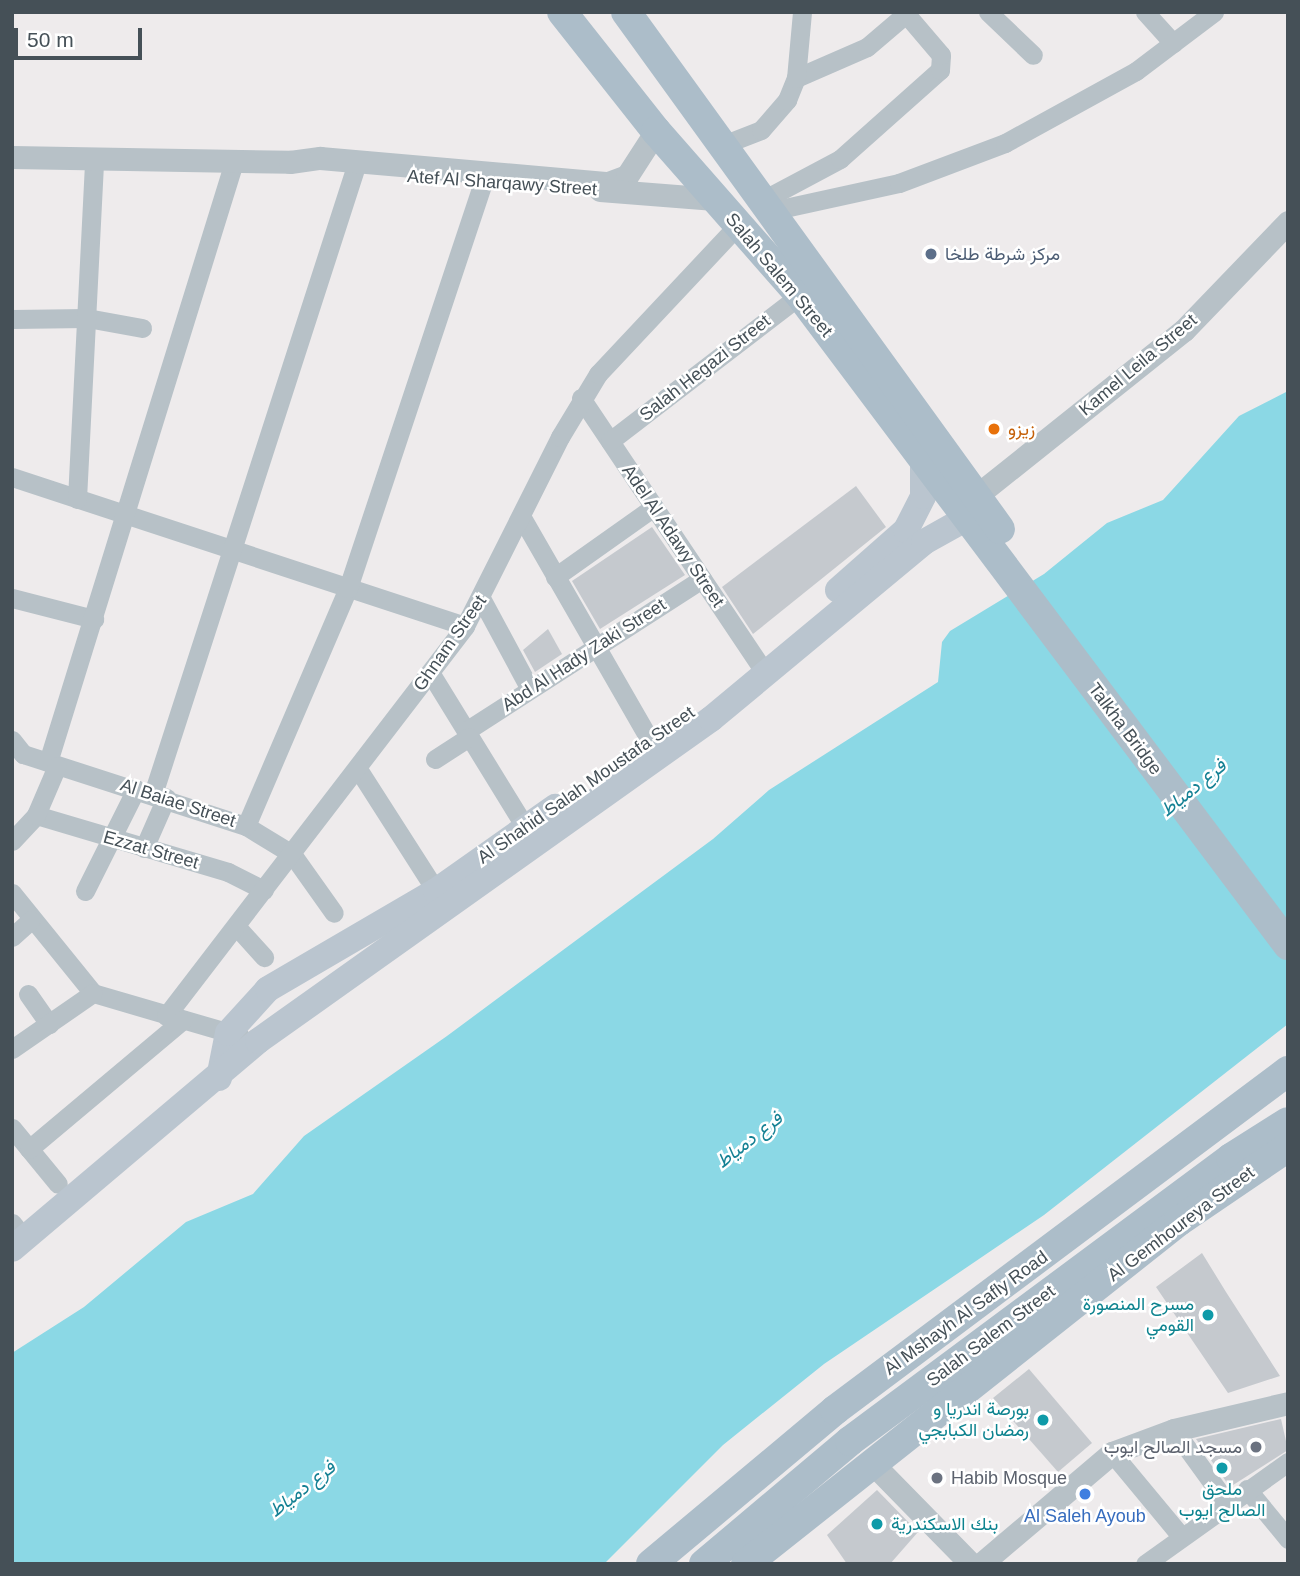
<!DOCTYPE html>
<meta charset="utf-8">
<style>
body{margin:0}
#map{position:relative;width:1300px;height:1576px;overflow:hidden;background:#eeebec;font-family:Arial,Vazirmatn,sans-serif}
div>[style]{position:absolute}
.water>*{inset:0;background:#8bd8e5}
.building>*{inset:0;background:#c5c9ce}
.minor>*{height:19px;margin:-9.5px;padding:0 9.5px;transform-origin:9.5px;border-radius:9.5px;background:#b7c1c7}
.tertiary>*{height:23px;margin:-11.5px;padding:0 11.5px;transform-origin:11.5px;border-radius:11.5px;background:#b7c1c7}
.secondary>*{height:26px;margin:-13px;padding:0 13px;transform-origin:13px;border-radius:13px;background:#bac5cf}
.primary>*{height:30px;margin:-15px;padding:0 15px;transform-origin:15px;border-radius:15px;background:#acbdc9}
.dots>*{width:19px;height:19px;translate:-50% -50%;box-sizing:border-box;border:4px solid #fff;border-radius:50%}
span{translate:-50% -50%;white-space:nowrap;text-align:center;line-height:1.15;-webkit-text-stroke:5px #fff;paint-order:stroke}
.street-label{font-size:18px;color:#455057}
.service-label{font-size:18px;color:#4e5e75}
.left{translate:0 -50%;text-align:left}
.food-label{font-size:18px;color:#c56008}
.culture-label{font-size:18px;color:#0d838f}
.right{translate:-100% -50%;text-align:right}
.worship-label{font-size:18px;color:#5b616d}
.shop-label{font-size:18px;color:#366cbe}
.water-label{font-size:19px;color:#158194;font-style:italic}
.frame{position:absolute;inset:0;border:14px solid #455057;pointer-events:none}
.scale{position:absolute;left:14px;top:28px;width:128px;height:32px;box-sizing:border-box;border:4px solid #455057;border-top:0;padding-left:9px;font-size:21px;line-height:24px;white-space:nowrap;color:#455057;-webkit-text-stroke:5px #fff;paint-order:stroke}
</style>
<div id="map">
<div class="water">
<i style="clip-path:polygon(1288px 391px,1288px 1024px,1044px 1215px,824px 1364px,723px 1445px,604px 1564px,12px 1564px,12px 1353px,84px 1307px,186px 1222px,253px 1194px,304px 1136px,447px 1036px,713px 839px,769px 790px,938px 682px,942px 642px,950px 631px,1044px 574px,1107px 523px,1163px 500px,1239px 416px)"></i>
</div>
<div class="building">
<i style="clip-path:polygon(856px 486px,886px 527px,753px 634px,722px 587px)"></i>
<i style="clip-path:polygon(652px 527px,685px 575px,600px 629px,572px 581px)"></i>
<i style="clip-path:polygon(548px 629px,562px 654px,535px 672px,523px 650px)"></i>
<i style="clip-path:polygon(1202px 1253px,1226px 1292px,1280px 1376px,1228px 1393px,1156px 1287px)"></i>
<i style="clip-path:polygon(1029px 1369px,1092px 1443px,1058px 1472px,993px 1398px)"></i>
<i style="clip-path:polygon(1281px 1419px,1288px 1450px,1230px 1487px,1196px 1439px)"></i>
<i style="clip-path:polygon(877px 1490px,918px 1532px,890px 1564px,847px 1564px,827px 1535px)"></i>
</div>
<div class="minor">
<i style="left:988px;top:12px;width:62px;rotate:43.7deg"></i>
<i style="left:1145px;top:12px;width:42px;rotate:47.9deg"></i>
<i style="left:796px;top:78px;width:77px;rotate:-23.6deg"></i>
<i style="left:867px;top:47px;width:54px;rotate:-40.5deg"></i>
<i style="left:720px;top:146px;width:44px;rotate:-21.3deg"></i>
<i style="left:761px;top:130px;width:40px;rotate:-49deg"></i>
<i style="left:787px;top:100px;width:24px;rotate:-68deg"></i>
<i style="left:796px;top:78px;width:66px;rotate:-84.8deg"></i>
<i style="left:763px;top:200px;width:87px;rotate:-28deg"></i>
<i style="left:840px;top:159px;width:134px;rotate:-41.7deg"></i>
<i style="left:940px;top:70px;width:15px;rotate:-86deg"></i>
<i style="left:941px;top:55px;width:54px;rotate:-130.5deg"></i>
<i style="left:771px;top:211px;width:131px;rotate:-12.3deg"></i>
<i style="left:899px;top:183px;width:113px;rotate:-20.7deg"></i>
<i style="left:1005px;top:143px;width:149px;rotate:-28.8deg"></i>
<i style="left:1136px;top:71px;width:98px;rotate:-37.1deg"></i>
<i style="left:12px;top:319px;width:75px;rotate:-0.8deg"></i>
<i style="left:87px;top:318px;width:56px;rotate:10.3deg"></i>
<i style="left:581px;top:398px;width:331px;rotate:56.2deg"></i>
<i style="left:610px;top:441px;width:240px;rotate:-37.5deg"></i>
<i style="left:12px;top:477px;width:477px;rotate:18.2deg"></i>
<i style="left:77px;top:499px;width:340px;rotate:-87.1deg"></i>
<i style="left:521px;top:516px;width:263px;rotate:60.1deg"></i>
<i style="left:555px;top:577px;width:121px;rotate:-35.3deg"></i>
<i style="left:12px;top:598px;width:85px;rotate:14.4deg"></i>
<i style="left:482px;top:600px;width:101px;rotate:61.7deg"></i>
<i style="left:431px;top:674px;width:180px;rotate:58.4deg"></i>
<i style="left:466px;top:731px;width:281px;rotate:-32.8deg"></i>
<i style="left:12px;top:740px;width:18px;rotate:52deg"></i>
<i style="left:23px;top:754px;width:234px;rotate:17.9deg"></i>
<i style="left:246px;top:826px;width:54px;rotate:31.3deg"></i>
<i style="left:292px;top:854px;width:72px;rotate:54.6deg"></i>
<i style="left:435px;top:759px;width:40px;rotate:-32.9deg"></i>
<i style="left:48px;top:762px;width:628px;rotate:-72.78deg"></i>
<i style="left:358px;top:769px;width:145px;rotate:57.4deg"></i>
<i style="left:153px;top:794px;width:654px;rotate:-72.09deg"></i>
<i style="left:36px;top:815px;width:200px;rotate:16.5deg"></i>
<i style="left:228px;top:872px;width:40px;rotate:26.6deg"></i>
<i style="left:246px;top:826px;width:259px;rotate:-66.8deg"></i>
<i style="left:348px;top:588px;width:428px;rotate:-71.6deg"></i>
<i style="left:12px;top:841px;width:35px;rotate:-47deg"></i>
<i style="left:36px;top:815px;width:53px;rotate:-66.8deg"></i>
<i style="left:144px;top:848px;width:55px;rotate:-66.3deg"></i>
<i style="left:85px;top:891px;width:114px;rotate:-63.4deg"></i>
<i style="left:12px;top:893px;width:129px;rotate:51deg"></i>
<i style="left:93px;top:993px;width:153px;rotate:16.3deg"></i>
<i style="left:236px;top:926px;width:42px;rotate:47.9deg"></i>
<i style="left:12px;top:937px;width:25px;rotate:-42deg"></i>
<i style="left:28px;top:994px;width:37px;rotate:55deg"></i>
<i style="left:166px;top:1016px;width:491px;rotate:-52.5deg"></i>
<i style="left:465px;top:626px;width:212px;rotate:-63.3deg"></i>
<i style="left:560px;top:437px;width:74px;rotate:-58.9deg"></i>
<i style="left:598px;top:374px;width:204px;rotate:-46.8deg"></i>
<i style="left:12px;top:1049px;width:98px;rotate:-34.7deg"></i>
<i style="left:12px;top:1128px;width:72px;rotate:50.6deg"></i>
<i style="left:29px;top:1149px;width:201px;rotate:-40deg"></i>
<i style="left:12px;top:1223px;width:19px;rotate:51deg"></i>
<i style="left:1174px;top:1430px;width:90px;rotate:54deg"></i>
<i style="left:1112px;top:1453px;width:108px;rotate:50.3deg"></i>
<i style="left:1247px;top:1489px;width:65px;rotate:50.6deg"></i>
<i style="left:1145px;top:1564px;width:176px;rotate:-35.5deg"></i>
</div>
<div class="tertiary">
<i style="left:12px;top:157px;width:278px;rotate:1deg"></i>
<i style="left:290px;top:162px;width:30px;rotate:-8deg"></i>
<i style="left:320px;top:158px;width:289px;rotate:5deg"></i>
<i style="left:608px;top:183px;width:20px;rotate:-20deg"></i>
<i style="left:627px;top:176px;width:54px;rotate:-57.2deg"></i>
<i style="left:600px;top:190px;width:115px;rotate:4.5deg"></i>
<i style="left:976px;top:496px;width:266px;rotate:-38.6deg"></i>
<i style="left:1184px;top:330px;width:150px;rotate:-46.1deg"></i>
<i style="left:873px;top:1464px;width:140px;rotate:45.6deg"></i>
<i style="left:981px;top:1564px;width:172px;rotate:-40.3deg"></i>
<i style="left:1112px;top:1453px;width:66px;rotate:-20.4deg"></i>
<i style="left:1174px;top:1430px;width:117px;rotate:-13.3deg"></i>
</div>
<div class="secondary">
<i style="left:838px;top:590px;width:91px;rotate:-41.4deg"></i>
<i style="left:906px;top:530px;width:38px;rotate:-63deg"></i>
<i style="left:923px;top:496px;width:35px;rotate:-90deg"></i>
<i style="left:219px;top:1078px;width:46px;rotate:-78.7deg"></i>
<i style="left:228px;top:1033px;width:59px;rotate:-47.7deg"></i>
<i style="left:268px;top:989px;width:194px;rotate:-30.3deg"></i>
<i style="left:436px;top:891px;width:146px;rotate:-35.2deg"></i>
<i style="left:12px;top:1249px;width:322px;rotate:-40.2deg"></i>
<i style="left:258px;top:1041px;width:556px;rotate:-35.41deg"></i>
<i style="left:711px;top:719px;width:277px;rotate:-39.7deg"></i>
<i style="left:924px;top:542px;width:49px;rotate:-29.2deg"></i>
</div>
<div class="primary">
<i style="left:562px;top:12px;width:152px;rotate:51.7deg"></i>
<i style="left:656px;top:131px;width:218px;rotate:48.7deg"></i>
<i style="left:800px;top:295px;width:813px;rotate:53.1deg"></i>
<i style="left:626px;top:12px;width:638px;rotate:54.12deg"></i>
<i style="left:651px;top:1564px;width:240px;rotate:-39.9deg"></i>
<i style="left:835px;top:1410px;width:566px;rotate:-36.81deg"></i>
<i style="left:704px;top:1564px;width:191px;rotate:-40.1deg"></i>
<i style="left:850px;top:1441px;width:475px;rotate:-36.6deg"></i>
<i style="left:1231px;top:1158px;width:67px;rotate:-32.3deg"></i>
<i style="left:746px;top:1564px;width:552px;rotate:-38.38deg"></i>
<i style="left:1179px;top:1221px;width:132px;rotate:-34.2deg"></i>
</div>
<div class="dots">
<i style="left:931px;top:254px;background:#5c6f8a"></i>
<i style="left:994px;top:429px;background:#e8710a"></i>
<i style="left:1208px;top:1315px;background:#0f9aa8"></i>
<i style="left:1043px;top:1420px;background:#0f9aa8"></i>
<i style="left:1256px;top:1447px;background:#6b7280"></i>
<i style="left:1222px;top:1468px;background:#0f9aa8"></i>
<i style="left:937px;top:1478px;background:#6b7280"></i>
<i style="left:1085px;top:1494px;background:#3f7fe0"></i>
<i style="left:877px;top:1524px;background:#0f9aa8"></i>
</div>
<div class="street-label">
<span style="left:502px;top:183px;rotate:4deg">Atef Al Sharqawy Street</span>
<span style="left:779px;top:275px;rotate:50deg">Salah Salem Street</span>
<span style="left:1138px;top:365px;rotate:-40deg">Kamel Leila Street</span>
<span style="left:705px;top:368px;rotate:-38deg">Salah Hegazi Street</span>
<span style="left:673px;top:536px;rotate:56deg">Adel Al Adawy Street</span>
<span style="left:450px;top:643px;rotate:-55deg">Ghnam Street</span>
<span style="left:584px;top:655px;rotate:-33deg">Abd Al Hady Zaki Street</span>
<span style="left:1125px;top:729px;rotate:53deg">Talkha Bridge</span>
<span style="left:586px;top:785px;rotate:-35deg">Al Shahid Salah Moustafa Street</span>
<span style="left:178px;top:803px;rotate:18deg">Al Baiae Street</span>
<span style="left:151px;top:850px;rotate:16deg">Ezzat Street</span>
<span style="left:1181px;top:1224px;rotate:-37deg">Al Gemhoureya Street</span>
<span style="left:966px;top:1313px;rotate:-36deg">Al Mshayh Al Safly Road</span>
<span style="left:991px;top:1336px;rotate:-37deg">Salah Salem Street</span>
</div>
<div class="service-label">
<span class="left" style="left:945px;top:254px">مركز شرطة طلخا</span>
</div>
<div class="food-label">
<span class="left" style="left:1008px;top:429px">زيزو</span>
</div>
<div class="culture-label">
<span class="right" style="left:1194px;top:1315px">مسرح المنصورة<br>القومي</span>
<span class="right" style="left:1029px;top:1420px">بورصة اندريا و<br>رمضان الكبابجي</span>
<span style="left:1222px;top:1500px">ملحق<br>الصالح ايوب</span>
<span class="left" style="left:891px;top:1524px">بنك الاسكندرية</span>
</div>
<div class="worship-label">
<span class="right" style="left:1242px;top:1447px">مسجد الصالح ايوب</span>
<span class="left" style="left:951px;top:1478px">Habib Mosque</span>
</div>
<div class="shop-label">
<span style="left:1085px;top:1516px">Al Saleh Ayoub</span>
</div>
<div class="water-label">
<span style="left:1193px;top:788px;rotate:-39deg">فرع دمياط</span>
<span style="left:749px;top:1140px;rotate:-38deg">فرع دمياط</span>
<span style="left:302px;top:1489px;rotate:-38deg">فرع دمياط</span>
</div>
<div class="frame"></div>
<div class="scale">50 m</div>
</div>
